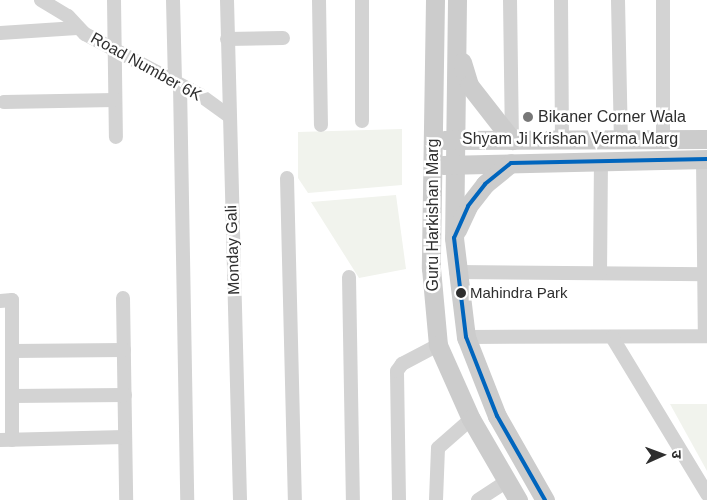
<!DOCTYPE html>
<meta charset="utf-8">
<style>
body{margin:0}
#map{position:relative;width:707px;height:500px;overflow:hidden;background:#fff;font-family:Helvetica,"Noto Sans Devanagari",sans-serif}
div>[style]{position:absolute}
.green>*{inset:0;background:#f1f3ed}
.street>*{height:14px;margin:-7px;padding:0 7px;transform-origin:7px;border-radius:7px;background:#d3d3d3}
.secondary>*{height:19px;margin:-9.5px;padding:0 9.5px;transform-origin:9.5px;border-radius:9.5px;background:#ccc}
.bus-1>*{height:4px;margin:-2px;padding:0 2px;transform-origin:2px;border-radius:2px;background:#0065bd}
.dots>*{width:14px;height:14px;translate:-50% -50%;box-sizing:border-box;border:2px solid #fff;border-radius:50%}
span{translate:-50% -50%;white-space:nowrap;text-align:center;line-height:1.15;-webkit-text-stroke:5px #fff;paint-order:stroke}
.bus-label{font-size:15px;color:#2e2e2e}
.left{translate:0 -50%;text-align:left}
.street-label{font-size:16px;color:#2e2e2e}
.poi-label{font-size:16px;color:#2e2e2e}
.north{position:absolute;left:637px;top:430px;width:50px;height:50px;-webkit-text-stroke:4px #fff;paint-order:stroke;rotate:88deg;font-size:14px;font-weight:700;line-height:20px;text-align:center;color:#2e2e2e}
.north::after{content:'';display:block;margin:auto;width:18px;height:22px;background:#2e2e2e;clip-path:polygon(50% 0,100% 100%,50% 72%,0 100%)}
</style>
<div id="map">
<div class="green">
<i style="clip-path:polygon(402px 129px,402px 185px,308px 193px,298px 178px,298px 132px)"></i>
<i style="clip-path:polygon(396px 195px,406px 269px,359px 278px,311px 202px)"></i>
<i style="clip-path:polygon(670px 404px,707px 404px,707px 471px)"></i>
</div>
<div class="street">
<i style="left:41px;top:0;width:31px;rotate:31deg"></i>
<i style="left:68px;top:16px;width:25px;rotate:47deg"></i>
<i style="left:85px;top:34px;width:130px;rotate:27.9deg"></i>
<i style="left:200px;top:95px;width:36px;rotate:36deg"></i>
<i style="left:114px;top:0;width:137px;rotate:89.2deg"></i>
<i style="left:173px;top:0;width:82px;rotate:88.6deg"></i>
<i style="left:227px;top:0;width:500px;rotate:88.51deg"></i>
<i style="left:319px;top:0;width:125px;rotate:89.1deg"></i>
<i style="left:362px;top:0;width:121px;rotate:90deg"></i>
<i style="left:510px;top:0;width:140px;rotate:89.2deg"></i>
<i style="left:561px;top:0;width:139px;rotate:89.6deg"></i>
<i style="left:618px;top:0;width:139px;rotate:88.8deg"></i>
<i style="left:663px;top:0;width:139px;rotate:90deg"></i>
<i style="left:0;top:33px;width:77px;rotate:-3.7deg"></i>
<i style="left:227px;top:39px;width:56px;rotate:-1deg"></i>
<i style="left:180px;top:85px;width:415px;rotate:89deg"></i>
<i style="left:4px;top:102px;width:111px;rotate:-1deg"></i>
<i style="left:703px;top:159px;width:177px;rotate:89.4deg"></i>
<i style="left:287px;top:178px;width:322px;rotate:88.6deg"></i>
<i style="left:456px;top:272px;width:251px;rotate:0.5deg"></i>
<i style="left:600px;top:273px;width:112px;rotate:-89.5deg"></i>
<i style="left:349px;top:277px;width:223px;rotate:89deg"></i>
<i style="left:123px;top:298px;width:202px;rotate:89.1deg"></i>
<i style="left:0;top:301px;width:12px;rotate:-5deg"></i>
<i style="left:12px;top:300px;width:140px;rotate:90deg"></i>
<i style="left:466px;top:337px;width:241px;rotate:-0.2deg"></i>
<i style="left:612px;top:337px;width:184px;rotate:58.8deg"></i>
<i style="left:12px;top:351px;width:112px;rotate:-0.5deg"></i>
<i style="left:12px;top:396px;width:113px;rotate:-0.5deg"></i>
<i style="left:0;top:440px;width:125px;rotate:-1.4deg"></i>
<i style="left:399px;top:500px;width:129px;rotate:-90.9deg"></i>
<i style="left:397px;top:371px;width:9px;rotate:-54deg"></i>
<i style="left:402px;top:364px;width:41px;rotate:-27.8deg"></i>
<i style="left:436px;top:500px;width:52px;rotate:-87.8deg"></i>
<i style="left:438px;top:448px;width:44px;rotate:-41.3deg"></i>
<i style="left:478px;top:500px;width:35px;rotate:-33deg"></i>
</div>
<div class="secondary">
<i style="left:435px;top:0;width:268px;rotate:90.9deg"></i>
<i style="left:431px;top:268px;width:77px;rotate:84.8deg"></i>
<i style="left:438px;top:345px;width:81px;rotate:66deg"></i>
<i style="left:471px;top:419px;width:94px;rotate:59.9deg"></i>
<i style="left:457px;top:0;width:238px;rotate:90.7deg"></i>
<i style="left:454px;top:238px;width:100px;rotate:83.1deg"></i>
<i style="left:466px;top:337px;width:85px;rotate:68.6deg"></i>
<i style="left:497px;top:416px;width:97px;rotate:60.3deg"></i>
<i style="left:462px;top:62px;width:24px;rotate:73deg"></i>
<i style="left:469px;top:85px;width:70px;rotate:52deg"></i>
<i style="left:444px;top:140px;width:263px;rotate:-0.2deg"></i>
<i style="left:443px;top:165px;width:264px;rotate:-1.3deg"></i>
<i style="left:457px;top:230px;width:26px;rotate:-65deg"></i>
<i style="left:468px;top:206px;width:28px;rotate:-52deg"></i>
<i style="left:485px;top:184px;width:33px;rotate:-39deg"></i>
</div>
<div class="bus-1">
<i style="left:545px;top:500px;width:97px;rotate:-119.7deg"></i>
<i style="left:497px;top:416px;width:85px;rotate:-111.4deg"></i>
<i style="left:466px;top:337px;width:100px;rotate:-96.9deg"></i>
<i style="left:454px;top:238px;width:35px;rotate:-66deg"></i>
<i style="left:468px;top:206px;width:28px;rotate:-52deg"></i>
<i style="left:485px;top:184px;width:33px;rotate:-39deg"></i>
<i style="left:511px;top:163px;width:196px;rotate:-1.2deg"></i>
</div>
<div class="dots">
<i style="left:528px;top:117px;background:#777"></i>
<i style="left:461px;top:293px;background:#2e2e2e"></i>
</div>
<div class="bus-label">
<span class="left" style="left:470px;top:293px">Mahindra Park</span>
</div>
<div class="street-label">
<span style="left:146px;top:67px;rotate:29deg">Road Number 6K</span>
<span style="left:570px;top:139px">Shyam Ji Krishan Verma Marg</span>
<span style="left:433px;top:215px;rotate:-90deg">Guru Harkishan Marg</span>
<span style="left:233px;top:250px;rotate:-92deg">Monday Gali</span>
</div>
<div class="poi-label">
<span class="left" style="left:538px;top:117px">Bikaner Corner Wala</span>
</div>
<div class="north">उ</div>
</div>
